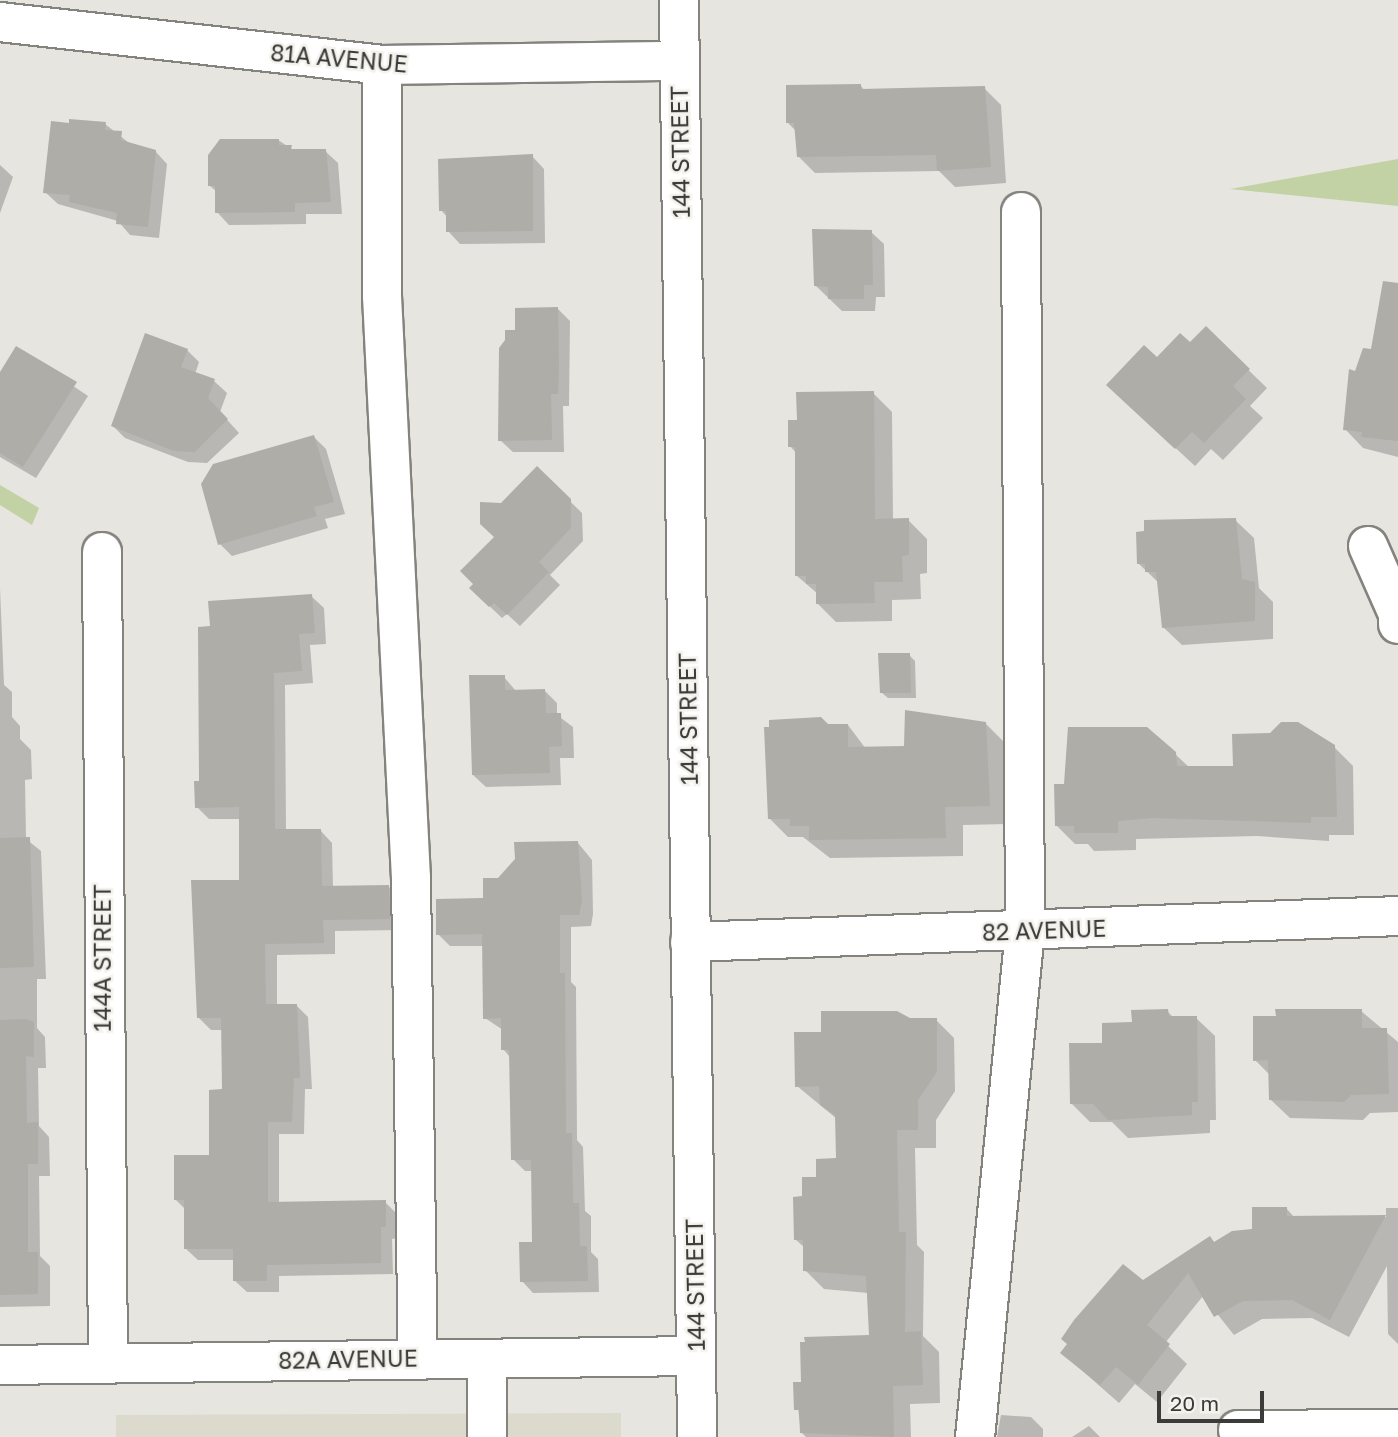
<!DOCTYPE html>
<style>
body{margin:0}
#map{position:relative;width:1398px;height:1437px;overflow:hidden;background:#e6e5e0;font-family:"Golos Text",sans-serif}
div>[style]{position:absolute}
.built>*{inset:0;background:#dcd9cd}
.green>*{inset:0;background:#c3d2a4}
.shadow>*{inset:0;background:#0003}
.building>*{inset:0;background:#aeada8}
.roads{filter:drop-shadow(2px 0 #84837e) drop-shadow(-2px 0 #84837e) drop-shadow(0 2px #84837e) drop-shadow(0 -2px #84837e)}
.minor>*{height:38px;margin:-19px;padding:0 19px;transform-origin:19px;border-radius:19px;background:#fff}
.major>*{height:38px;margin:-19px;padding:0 19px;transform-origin:19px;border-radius:19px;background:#fff}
span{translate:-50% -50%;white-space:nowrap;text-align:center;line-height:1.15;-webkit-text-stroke:5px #f3f2ed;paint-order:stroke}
.street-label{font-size:23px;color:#3b3b39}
.scale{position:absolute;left:1157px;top:1391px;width:107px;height:32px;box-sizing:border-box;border:4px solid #3b3b39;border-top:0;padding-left:9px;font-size:21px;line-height:24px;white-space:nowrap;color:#3b3b39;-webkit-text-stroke:5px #f3f2ed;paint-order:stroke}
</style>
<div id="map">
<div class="built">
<i style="clip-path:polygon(621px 1413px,621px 1437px,116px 1437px,116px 1415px)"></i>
</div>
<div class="green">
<i style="clip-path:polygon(1398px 159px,1398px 206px,1230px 189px)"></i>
<i style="clip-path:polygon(0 485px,39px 508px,32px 525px,0 505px)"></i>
</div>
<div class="shadow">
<i style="clip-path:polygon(861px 86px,865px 91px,984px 88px,1001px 105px,1006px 183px,955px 187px,939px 171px,815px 173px,798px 156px,796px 131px,788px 123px)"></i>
<i style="clip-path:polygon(105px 124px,133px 146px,155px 151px,167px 164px,159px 238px,130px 235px,118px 221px,58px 204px,45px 192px)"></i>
<i style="clip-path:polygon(278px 140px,295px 151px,325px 151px,338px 163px,342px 214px,306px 214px,306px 224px,229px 225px,217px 212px,217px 192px,209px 185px)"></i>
<i style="clip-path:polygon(532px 156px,544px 169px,545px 243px,460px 244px,448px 231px,447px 217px,441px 210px)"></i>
<i style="clip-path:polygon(0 165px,13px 177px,0 213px)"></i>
<i style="clip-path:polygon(871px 232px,884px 244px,885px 297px,876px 297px,875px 311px,842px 311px,815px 285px)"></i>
<i style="clip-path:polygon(558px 309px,570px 321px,569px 406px,563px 406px,564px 452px,513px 452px,500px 440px,517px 332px)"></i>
<i style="clip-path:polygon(1206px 329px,1267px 388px,1250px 406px,1263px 418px,1223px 460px,1211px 449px,1195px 466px,1127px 403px,1157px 360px,1190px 345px)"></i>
<i style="clip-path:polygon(1398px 336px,1398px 457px,1363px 448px,1345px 429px,1356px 373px,1372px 351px)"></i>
<i style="clip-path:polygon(17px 348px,88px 396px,36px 478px,0 457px,0 375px)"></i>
<i style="clip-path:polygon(187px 350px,199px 362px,195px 374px,214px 381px,227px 393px,220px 412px,239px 433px,207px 463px,188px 462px,125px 438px,113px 426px)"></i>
<i style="clip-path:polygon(873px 393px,892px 412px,893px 520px,908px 520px,927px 539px,927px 573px,920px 574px,921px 599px,892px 600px,892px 621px,836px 622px,818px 604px,818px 594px,797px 576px,797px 454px,790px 446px,798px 422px)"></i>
<i style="clip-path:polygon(314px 437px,326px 449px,345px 514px,325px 519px,328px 528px,232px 556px,220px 544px)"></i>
<i style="clip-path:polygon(537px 469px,582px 513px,583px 541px,550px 575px,560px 585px,520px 626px,507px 614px,502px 618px,483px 600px,475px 584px,496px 537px)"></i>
<i style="clip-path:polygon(1235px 520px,1254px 538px,1259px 588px,1273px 602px,1273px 639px,1182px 645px,1163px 627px,1159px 583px,1139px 564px)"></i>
<i style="clip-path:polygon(0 588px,4px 685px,12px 692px,12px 717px,20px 726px,20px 739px,31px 750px,32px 779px,25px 780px,26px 839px,41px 851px,46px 979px,37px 979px,37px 1028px,45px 1037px,46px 1068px,38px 1068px,39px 1126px,49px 1137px,50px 1176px,39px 1176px,40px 1256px,50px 1266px,50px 1306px,0 1307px)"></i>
<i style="clip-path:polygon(311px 596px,324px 608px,326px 644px,310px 645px,313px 683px,285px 685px,286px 831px,320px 830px,332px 843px,333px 887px,388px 886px,401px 899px,401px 930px,335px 931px,335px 954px,277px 955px,277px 1006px,296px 1005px,308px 1017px,312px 1089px,305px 1089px,304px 1134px,279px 1134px,279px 1204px,385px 1202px,397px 1214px,398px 1238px,392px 1239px,393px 1274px,279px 1276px,279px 1292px,247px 1292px,234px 1280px,234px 1260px,198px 1260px,185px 1248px,185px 1209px,176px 1200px,211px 1157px,224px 1091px,223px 1030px,211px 1030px,199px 1018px,241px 882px,241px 819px,209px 819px,197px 807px,212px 628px)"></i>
<i style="clip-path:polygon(909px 655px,915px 661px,916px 698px,888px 698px,882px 693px)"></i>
<i style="clip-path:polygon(504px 677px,516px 691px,545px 691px,557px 703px,557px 715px,573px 727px,574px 758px,560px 758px,561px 785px,486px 787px,473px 775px)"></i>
<i style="clip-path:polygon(985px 723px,1004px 742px,1007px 824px,963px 825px,963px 856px,830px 858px,803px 837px,788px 837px,769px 818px,828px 726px,848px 725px,866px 749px,906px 748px)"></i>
<i style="clip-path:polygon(1334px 747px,1353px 766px,1354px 835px,1329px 835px,1329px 841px,1257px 836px,1136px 839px,1136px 850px,1094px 851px,1088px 844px,1075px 844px,1056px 825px,1066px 785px,1175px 754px,1190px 768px,1235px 768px)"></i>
<i style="clip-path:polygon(578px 843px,592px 860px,593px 914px,591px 926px,571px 927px,571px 982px,576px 987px,577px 1140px,583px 1147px,585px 1211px,591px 1216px,591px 1252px,598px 1259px,599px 1292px,533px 1293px,522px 1281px,534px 1243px,533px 1171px,525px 1171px,513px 1159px,511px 1058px,503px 1049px,503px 1030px,485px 1018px,484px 946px,450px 946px,438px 934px,485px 900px,499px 880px)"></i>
<i style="clip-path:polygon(1167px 1011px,1174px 1018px,1196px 1018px,1215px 1036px,1216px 1120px,1210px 1120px,1210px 1133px,1128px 1138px,1112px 1122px,1090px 1122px,1072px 1104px,1103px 1045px,1134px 1024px)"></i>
<i style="clip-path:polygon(1361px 1011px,1398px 1042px,1398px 1112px,1370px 1113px,1363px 1120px,1290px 1118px,1271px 1100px,1270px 1075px,1255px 1060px)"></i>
<i style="clip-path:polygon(910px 1020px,936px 1020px,954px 1038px,955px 1091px,936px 1120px,936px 1148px,915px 1148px,917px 1245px,924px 1252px,923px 1336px,939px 1352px,940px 1403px,910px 1404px,911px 1437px,806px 1437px,801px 1432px,795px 1384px,803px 1384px,870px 1336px,868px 1293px,824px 1289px,805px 1270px,805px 1248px,795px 1239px,804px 1198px,837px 1160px,837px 1119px,797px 1086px,823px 1034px)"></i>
<i style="clip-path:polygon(1286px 1208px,1295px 1218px,1386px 1217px,1386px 1208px,1398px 1208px,1398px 1344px,1388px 1334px,1387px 1266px,1349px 1337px,1312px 1318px,1262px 1319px,1234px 1335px,1203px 1296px,1165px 1343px,1187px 1364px,1157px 1402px,1135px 1384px,1119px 1403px,1062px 1353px,1143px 1283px,1210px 1238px,1215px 1243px,1254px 1231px)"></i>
<i style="clip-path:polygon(1001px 1415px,1031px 1417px,1043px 1429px,1043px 1437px,997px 1437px)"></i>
<i style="clip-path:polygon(1089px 1426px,1100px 1437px,1072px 1437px)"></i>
</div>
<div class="building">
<i style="clip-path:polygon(861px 84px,861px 89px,985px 86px,991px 167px,937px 171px,936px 155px,797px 157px,794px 123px,786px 123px,786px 85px)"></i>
<i style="clip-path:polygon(69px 119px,106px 122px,105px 130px,122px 131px,121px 140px,156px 150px,148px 227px,116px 224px,117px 213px,69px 202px,70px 195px,43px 193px,51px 121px,69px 123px)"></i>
<i style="clip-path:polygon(220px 139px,279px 139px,279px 145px,292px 145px,291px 149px,326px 149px,331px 202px,295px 203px,295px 212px,215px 213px,215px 186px,208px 186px,208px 155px)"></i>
<i style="clip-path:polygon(533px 154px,533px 231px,446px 232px,446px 211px,439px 211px,438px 159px)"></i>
<i style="clip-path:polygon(812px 229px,872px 230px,873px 285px,864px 285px,864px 299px,828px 299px,828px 287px,814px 286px)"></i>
<i style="clip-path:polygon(1383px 281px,1398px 283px,1398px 441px,1361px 437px,1362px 432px,1343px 430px,1349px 369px,1355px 371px,1363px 348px,1371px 349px)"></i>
<i style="clip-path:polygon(558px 307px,559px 368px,558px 394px,551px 394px,552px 440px,498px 441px,499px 348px,505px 340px,505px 330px,515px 330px,515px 308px)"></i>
<i style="clip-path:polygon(1206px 326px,1250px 369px,1233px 386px,1246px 399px,1204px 443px,1192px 432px,1175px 449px,1106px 385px,1144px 345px,1157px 357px,1180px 333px,1190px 342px)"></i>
<i style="clip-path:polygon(145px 333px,188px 349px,181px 367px,215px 379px,208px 398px,228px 419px,195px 452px,174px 451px,111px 426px)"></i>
<i style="clip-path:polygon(16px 346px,77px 382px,23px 467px,0 453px,0 372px)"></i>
<i style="clip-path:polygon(874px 391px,875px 519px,909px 518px,909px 555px,902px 556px,903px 582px,874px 582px,875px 603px,816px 604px,816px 584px,806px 584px,806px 576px,795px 576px,795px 447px,788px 447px,788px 420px,797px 420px,796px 392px)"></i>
<i style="clip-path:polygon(314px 435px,334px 502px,314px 507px,317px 516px,218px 545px,201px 484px,213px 464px)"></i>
<i style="clip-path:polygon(537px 466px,571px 499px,571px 528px,539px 562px,549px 572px,507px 615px,494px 603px,489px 607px,469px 588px,473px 584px,460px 571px,494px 537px,480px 524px,480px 502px,501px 503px)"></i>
<i style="clip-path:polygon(1236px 518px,1242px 579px,1255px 582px,1255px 621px,1162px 628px,1156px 572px,1145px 572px,1145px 564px,1137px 564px,1136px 532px,1144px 531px,1144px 520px)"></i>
<i style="clip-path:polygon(312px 594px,315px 633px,299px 634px,302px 671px,274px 673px,275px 829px,321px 829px,322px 886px,389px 885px,390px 919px,323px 920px,324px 943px,265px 944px,266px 1004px,297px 1004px,300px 1078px,294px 1078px,292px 1122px,268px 1122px,268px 1202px,386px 1200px,386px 1227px,381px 1227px,381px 1263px,267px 1265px,267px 1281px,233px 1281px,233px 1249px,184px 1249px,184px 1200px,174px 1200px,174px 1155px,209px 1155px,209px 1090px,222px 1089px,221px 1018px,197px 1018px,191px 880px,239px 880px,239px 807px,195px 808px,194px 781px,199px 781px,198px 627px,210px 626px,208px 601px)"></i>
<i style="clip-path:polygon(878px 653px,910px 653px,911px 693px,880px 693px)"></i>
<i style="clip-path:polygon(469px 675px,505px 675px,505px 690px,545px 689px,546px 713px,561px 713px,562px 746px,549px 747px,550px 773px,472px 775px)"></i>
<i style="clip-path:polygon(905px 710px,986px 722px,990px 806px,945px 807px,946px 838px,809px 840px,809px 826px,790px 826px,790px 819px,768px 819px,764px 727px,769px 727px,769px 720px,821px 717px,828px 724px,848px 724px,848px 747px,904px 746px)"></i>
<i style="clip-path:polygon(1281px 722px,1298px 722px,1335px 745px,1337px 817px,1311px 817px,1311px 823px,1153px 818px,1118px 821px,1118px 833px,1074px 833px,1074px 826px,1055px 826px,1054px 784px,1064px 784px,1068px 727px,1147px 727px,1176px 752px,1177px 766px,1233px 766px,1232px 734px,1270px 733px)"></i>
<i style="clip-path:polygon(30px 837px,34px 967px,0 968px,0 838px)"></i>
<i style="clip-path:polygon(578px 841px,582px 901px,579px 915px,560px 915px,560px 973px,565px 973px,566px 1133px,572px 1133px,573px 1203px,579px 1203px,580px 1246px,587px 1246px,588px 1281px,520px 1282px,519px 1242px,532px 1242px,531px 1160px,511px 1160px,509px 1050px,501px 1050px,501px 1018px,483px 1019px,482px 934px,436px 935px,436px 899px,483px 898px,483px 878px,498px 878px,515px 859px,514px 842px)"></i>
<i style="clip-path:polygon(1168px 1009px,1169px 1016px,1197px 1016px,1198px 1102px,1192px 1102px,1192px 1115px,1108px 1120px,1093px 1104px,1070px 1104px,1069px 1043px,1102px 1043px,1102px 1023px,1132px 1022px,1131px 1010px)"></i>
<i style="clip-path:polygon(1275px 1009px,1362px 1009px,1362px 1028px,1387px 1028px,1389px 1094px,1351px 1095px,1344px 1102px,1269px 1100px,1268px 1060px,1253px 1061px,1253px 1016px,1276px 1016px)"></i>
<i style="clip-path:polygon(821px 1011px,897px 1011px,910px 1018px,937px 1018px,937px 1072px,918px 1100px,918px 1130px,897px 1130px,899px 1232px,906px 1232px,905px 1332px,921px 1331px,923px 1385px,893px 1386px,894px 1437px,800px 1433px,799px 1410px,794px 1410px,793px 1382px,801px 1382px,800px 1342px,805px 1342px,804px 1337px,869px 1335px,866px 1276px,803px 1271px,803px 1240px,794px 1240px,793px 1197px,802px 1196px,802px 1177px,816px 1177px,816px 1159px,836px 1158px,835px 1115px,820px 1105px,819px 1086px,795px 1087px,794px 1032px,821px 1032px)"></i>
<i style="clip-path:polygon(26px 1019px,34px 1022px,34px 1057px,26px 1056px,27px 1123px,38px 1122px,38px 1164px,28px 1164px,28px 1252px,38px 1252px,38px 1294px,0 1295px,0 1020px)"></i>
<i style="clip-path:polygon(1252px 1207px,1287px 1207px,1287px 1216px,1386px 1215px,1330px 1320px,1292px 1300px,1243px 1301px,1214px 1317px,1188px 1273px,1147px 1325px,1170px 1344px,1138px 1385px,1116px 1367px,1100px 1385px,1060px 1353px,1067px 1344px,1061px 1339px,1074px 1320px,1123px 1264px,1143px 1280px,1210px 1236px,1214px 1242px,1232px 1231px,1252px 1229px)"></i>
</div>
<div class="roads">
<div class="minor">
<i style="left:0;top:22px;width:384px;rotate:6.4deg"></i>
<i style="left:382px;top:65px;width:297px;rotate:-0.8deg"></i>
<i style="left:382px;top:65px;width:231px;rotate:90deg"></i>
<i style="left:382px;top:296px;width:583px;rotate:87.15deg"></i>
<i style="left:411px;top:878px;width:481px;rotate:89.2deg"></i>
<i style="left:1368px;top:546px;width:74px;rotate:66.2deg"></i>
<i style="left:1398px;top:614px;width:10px;rotate:90deg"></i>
<i style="left:102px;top:552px;width:812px;rotate:89.58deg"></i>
<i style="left:690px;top:942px;width:708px;rotate:-2.1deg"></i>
<i style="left:487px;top:1359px;width:78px;rotate:90deg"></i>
<i style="left:0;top:1365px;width:696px;rotate:-0.74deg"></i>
<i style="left:1238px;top:1430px;width:160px;rotate:-0.4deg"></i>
<i style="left:975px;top:1437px;width:508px;rotate:-84.36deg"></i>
<i style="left:1025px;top:931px;width:719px;rotate:-90.32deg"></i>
</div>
<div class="major">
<i style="left:679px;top:0;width:1437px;rotate:89.28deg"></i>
</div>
</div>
<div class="street-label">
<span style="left:339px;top:58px;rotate:5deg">81A AVENUE</span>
<span style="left:680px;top:152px;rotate:-91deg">144 STREET</span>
<span style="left:688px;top:719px;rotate:-91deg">144 STREET</span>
<span style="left:1044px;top:930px;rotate:-2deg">82 AVENUE</span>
<span style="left:102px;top:958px;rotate:-90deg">144A STREET</span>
<span style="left:695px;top:1285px;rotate:-91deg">144 STREET</span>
<span style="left:348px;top:1359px;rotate:-1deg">82A AVENUE</span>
</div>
<div class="scale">20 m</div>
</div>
